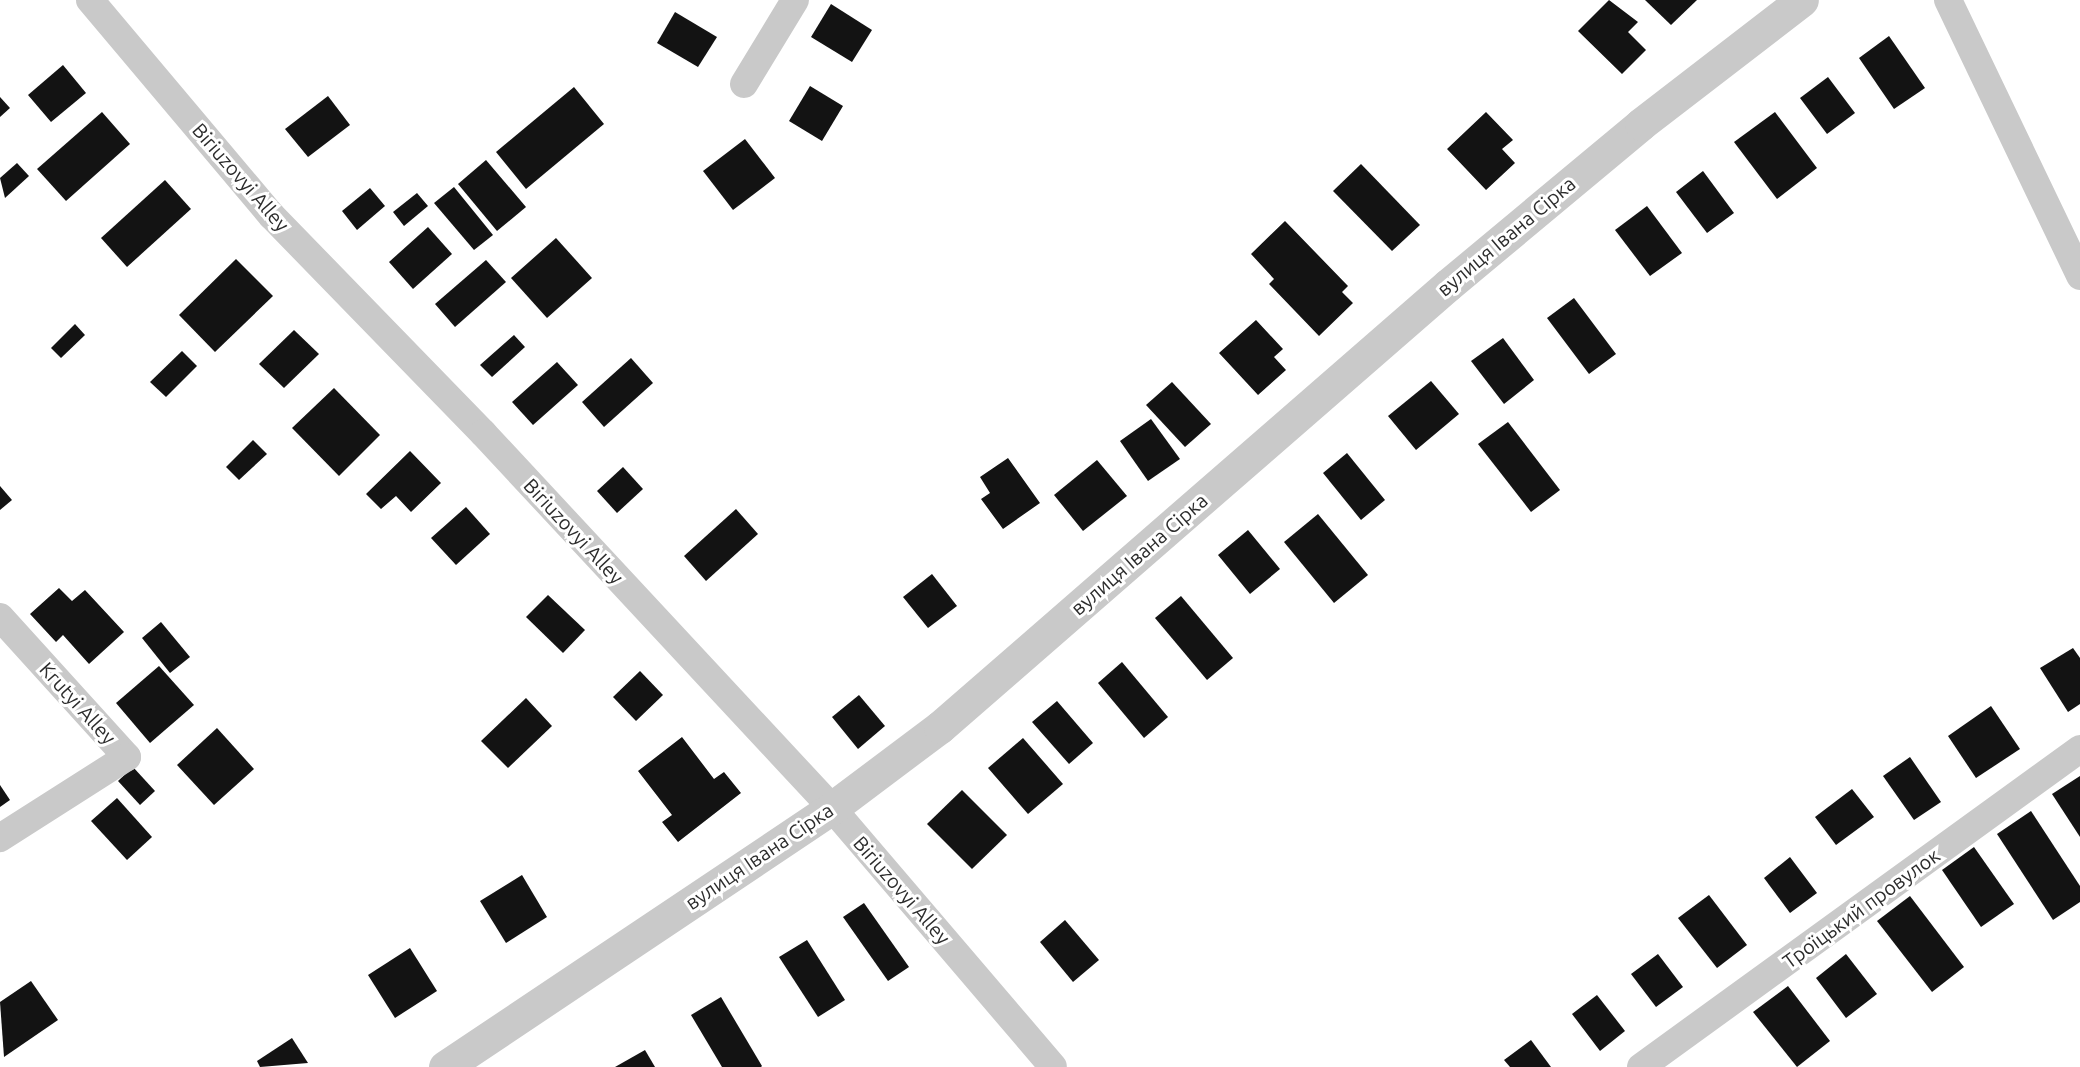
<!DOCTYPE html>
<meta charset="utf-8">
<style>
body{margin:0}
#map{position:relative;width:2080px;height:1067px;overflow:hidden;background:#fff;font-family:Ubuntu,sans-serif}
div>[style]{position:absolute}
.building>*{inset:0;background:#131313}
.minor>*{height:28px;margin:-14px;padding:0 14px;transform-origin:14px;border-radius:14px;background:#c9c9c9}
.tertiary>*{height:33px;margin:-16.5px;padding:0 16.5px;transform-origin:16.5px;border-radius:16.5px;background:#c9c9c9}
span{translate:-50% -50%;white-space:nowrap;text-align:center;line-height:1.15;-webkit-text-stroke:6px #fff;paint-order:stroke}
.street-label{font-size:20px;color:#2c2c2c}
</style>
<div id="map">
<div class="building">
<i style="clip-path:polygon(1609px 0,1638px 22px,1628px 32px,1646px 50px,1622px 74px,1578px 31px)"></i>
<i style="clip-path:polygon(1645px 0,1697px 0,1671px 25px)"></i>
<i style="clip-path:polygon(831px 4px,872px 30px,852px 62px,811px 37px)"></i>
<i style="clip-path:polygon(675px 12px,717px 37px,698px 67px,657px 43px)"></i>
<i style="clip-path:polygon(1889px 36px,1925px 88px,1894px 109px,1859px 58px)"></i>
<i style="clip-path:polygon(63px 65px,86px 93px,51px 122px,28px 95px)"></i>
<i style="clip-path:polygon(1828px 77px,1855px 113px,1827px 134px,1800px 98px)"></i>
<i style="clip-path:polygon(810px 86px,843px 106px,822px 141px,789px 121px)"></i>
<i style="clip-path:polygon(574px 87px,604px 124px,526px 189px,496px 152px)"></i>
<i style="clip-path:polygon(328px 96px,350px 125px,308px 157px,285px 129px)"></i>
<i style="clip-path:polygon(0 97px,10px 108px,0 117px)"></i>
<i style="clip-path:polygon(102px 112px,130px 144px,66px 201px,37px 169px)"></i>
<i style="clip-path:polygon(1486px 112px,1513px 140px,1502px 149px,1515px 163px,1486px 190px,1447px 149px)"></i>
<i style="clip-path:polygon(1775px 112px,1817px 168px,1777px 199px,1734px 142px)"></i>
<i style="clip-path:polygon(745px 139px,775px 178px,733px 210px,703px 171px)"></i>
<i style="clip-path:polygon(486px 160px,526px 207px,497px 231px,458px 184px)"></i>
<i style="clip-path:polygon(17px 163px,29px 176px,5px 198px,0 178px)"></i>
<i style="clip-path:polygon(1361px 164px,1420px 225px,1392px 251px,1333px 191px)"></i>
<i style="clip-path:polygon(1703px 171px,1734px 213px,1707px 233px,1676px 192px)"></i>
<i style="clip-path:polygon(165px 180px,191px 209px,127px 267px,101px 238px)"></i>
<i style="clip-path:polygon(454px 187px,493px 235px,474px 250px,434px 203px)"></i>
<i style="clip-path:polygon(370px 188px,385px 206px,357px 230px,342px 211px)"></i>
<i style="clip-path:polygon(417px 193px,428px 206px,404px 226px,393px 212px)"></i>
<i style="clip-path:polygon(1647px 206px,1682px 253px,1650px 276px,1615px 230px)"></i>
<i style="clip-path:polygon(1285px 221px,1348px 286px,1342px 292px,1353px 303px,1319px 336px,1269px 284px,1274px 279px,1251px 254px)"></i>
<i style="clip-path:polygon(428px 227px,452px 254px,413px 289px,389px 262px)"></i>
<i style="clip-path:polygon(556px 238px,592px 278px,547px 318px,511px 278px)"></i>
<i style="clip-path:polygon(236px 259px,273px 296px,215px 352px,179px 315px)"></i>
<i style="clip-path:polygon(486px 260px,506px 282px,455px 327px,435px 304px)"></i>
<i style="clip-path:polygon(1574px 298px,1616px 354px,1589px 374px,1547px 318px)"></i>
<i style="clip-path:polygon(1256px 320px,1283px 349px,1274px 357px,1286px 370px,1258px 395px,1219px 353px)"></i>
<i style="clip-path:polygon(75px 324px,85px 335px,61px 358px,51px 348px)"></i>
<i style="clip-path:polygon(294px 330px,319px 354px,284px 388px,259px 364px)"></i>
<i style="clip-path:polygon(514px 335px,525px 347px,492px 377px,480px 365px)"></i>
<i style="clip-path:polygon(1503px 338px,1534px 380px,1504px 404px,1471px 361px)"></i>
<i style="clip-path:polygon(182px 351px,197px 366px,166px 397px,150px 382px)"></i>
<i style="clip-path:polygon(631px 358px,653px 383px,604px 427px,582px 402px)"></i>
<i style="clip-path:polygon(557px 362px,578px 385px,533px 425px,512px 402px)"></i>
<i style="clip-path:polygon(1431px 381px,1459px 414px,1416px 450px,1388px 416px)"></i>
<i style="clip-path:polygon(1172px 382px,1211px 424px,1185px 447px,1146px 405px)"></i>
<i style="clip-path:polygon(334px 388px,380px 435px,339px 476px,292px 428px)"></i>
<i style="clip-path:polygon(1151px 419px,1180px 459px,1148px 481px,1120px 441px)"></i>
<i style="clip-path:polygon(1508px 422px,1560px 490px,1531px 512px,1478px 444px)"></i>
<i style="clip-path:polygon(253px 440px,267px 454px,239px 480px,226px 467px)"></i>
<i style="clip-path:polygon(410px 451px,441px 483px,411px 512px,396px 496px,381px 509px,366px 494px)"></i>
<i style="clip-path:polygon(1347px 453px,1385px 500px,1361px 520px,1323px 473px)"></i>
<i style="clip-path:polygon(1008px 458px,1040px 503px,1003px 529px,981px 499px,990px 493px,980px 477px)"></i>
<i style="clip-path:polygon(1097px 460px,1127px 496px,1083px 531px,1054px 495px)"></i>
<i style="clip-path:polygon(623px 467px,643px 489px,617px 513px,597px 491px)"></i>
<i style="clip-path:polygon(0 486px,12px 500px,0 510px)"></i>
<i style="clip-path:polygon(466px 507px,490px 534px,456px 565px,431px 538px)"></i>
<i style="clip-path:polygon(736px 509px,758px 534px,706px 581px,684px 556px)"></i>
<i style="clip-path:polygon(1318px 514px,1368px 575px,1334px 603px,1284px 542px)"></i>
<i style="clip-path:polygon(1248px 530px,1280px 569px,1250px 594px,1218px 555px)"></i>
<i style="clip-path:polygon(932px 574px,957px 606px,928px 628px,903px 597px)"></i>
<i style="clip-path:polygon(59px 588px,72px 601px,85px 590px,124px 632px,89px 664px,63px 635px,56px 642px,30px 614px)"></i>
<i style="clip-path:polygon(548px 595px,585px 630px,563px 653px,526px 617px)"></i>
<i style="clip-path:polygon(1181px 596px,1233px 658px,1207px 680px,1155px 618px)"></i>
<i style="clip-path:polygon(161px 622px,190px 657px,170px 673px,142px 638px)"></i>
<i style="clip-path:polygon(2073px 648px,2080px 658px,2080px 704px,2068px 712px,2040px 668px)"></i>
<i style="clip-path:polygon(1122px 662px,1168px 717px,1144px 738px,1098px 683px)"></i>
<i style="clip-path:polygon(159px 666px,194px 705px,150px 743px,116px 703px)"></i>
<i style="clip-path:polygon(640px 671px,663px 695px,636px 721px,613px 697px)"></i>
<i style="clip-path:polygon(859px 695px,885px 726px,858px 749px,832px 717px)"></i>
<i style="clip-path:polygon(526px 698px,552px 726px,508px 768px,481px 741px)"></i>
<i style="clip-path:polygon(1057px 701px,1093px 743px,1069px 764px,1032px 722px)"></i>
<i style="clip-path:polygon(1991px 706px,2020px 749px,1976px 778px,1948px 736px)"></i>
<i style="clip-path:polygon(217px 728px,254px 769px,214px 805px,177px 765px)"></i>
<i style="clip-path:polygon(682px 737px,714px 779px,724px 772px,741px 793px,678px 842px,662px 822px,672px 815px,638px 771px)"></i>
<i style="clip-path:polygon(1023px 738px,1063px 784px,1028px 814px,988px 768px)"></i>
<i style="clip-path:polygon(1910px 757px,1941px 802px,1914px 820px,1883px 776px)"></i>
<i style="clip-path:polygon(133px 767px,155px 791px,140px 805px,118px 781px)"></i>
<i style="clip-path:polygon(2080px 776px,2080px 837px,2052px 794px)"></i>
<i style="clip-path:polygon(0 785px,10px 800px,0 807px)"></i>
<i style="clip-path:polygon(1852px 789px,1874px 817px,1836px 845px,1815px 817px)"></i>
<i style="clip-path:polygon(962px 790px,1007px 835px,972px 869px,927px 824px)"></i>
<i style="clip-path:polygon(117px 798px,152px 837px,127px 860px,91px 821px)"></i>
<i style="clip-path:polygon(2031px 811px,2080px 886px,2080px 902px,2053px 920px,1997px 834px)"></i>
<i style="clip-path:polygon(1974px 847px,2014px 904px,1981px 927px,1942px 870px)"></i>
<i style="clip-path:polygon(1790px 857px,1817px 893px,1790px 913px,1764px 878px)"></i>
<i style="clip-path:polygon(522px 875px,547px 917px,506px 943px,480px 901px)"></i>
<i style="clip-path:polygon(1709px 895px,1747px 945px,1717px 968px,1678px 918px)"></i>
<i style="clip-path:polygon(1910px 896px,1964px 967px,1932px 992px,1877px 921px)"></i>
<i style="clip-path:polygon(864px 903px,909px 967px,888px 981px,843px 917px)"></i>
<i style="clip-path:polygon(1065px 920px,1099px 960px,1073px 982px,1040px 942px)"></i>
<i style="clip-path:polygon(807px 940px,845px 1000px,818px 1017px,779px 957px)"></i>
<i style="clip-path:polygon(410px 948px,437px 991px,395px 1018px,368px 975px)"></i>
<i style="clip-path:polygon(1658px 954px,1683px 987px,1656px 1007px,1631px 974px)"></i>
<i style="clip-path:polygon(1846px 954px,1877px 994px,1846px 1018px,1816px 978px)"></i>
<i style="clip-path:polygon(31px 981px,58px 1020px,4px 1057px,0 1002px)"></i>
<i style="clip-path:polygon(1788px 986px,1830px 1041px,1797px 1067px,1753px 1012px)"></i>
<i style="clip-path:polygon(1597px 995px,1625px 1031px,1600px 1051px,1572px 1014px)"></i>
<i style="clip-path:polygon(721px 997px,762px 1066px,761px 1067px,722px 1067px,691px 1015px)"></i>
<i style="clip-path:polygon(292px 1038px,308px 1063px,260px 1067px,257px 1061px)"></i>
<i style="clip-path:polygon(1531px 1040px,1551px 1067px,1510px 1067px,1504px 1060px)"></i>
<i style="clip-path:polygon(645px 1050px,655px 1067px,615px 1067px)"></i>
</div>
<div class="minor">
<i style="left:90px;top:0;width:282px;rotate:49.9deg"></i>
<i style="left:272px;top:216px;width:303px;rotate:45.8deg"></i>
<i style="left:483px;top:433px;width:512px;rotate:47.06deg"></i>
<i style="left:832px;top:808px;width:340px;rotate:49.5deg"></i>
<i style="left:1948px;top:0;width:306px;rotate:64.4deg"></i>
<i style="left:744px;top:84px;width:98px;rotate:-58.7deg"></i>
<i style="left:0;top:617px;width:189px;rotate:47.8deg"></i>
<i style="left:127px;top:757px;width:151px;rotate:147.5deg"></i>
<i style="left:1641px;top:1067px;width:542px;rotate:-35.92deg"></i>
</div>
<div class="tertiary">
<i style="left:445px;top:1067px;width:466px;rotate:-33.8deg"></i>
<i style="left:832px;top:808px;width:135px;rotate:-36.9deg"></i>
<i style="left:940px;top:727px;width:673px;rotate:-41.03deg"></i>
<i style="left:1448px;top:285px;width:251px;rotate:-39.8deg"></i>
<i style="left:1641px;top:124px;width:203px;rotate:-37.6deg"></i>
</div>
<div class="street-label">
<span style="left:241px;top:177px;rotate:49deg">Biriuzovyi Alley</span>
<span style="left:1506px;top:236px;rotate:-40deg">вулиця Івана Сірка</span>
<span style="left:574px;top:531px;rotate:47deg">Biriuzovyi Alley</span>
<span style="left:1139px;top:554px;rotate:-41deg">вулиця Івана Сірка</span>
<span style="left:78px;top:703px;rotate:48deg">Krutyi Alley</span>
<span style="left:759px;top:856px;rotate:-34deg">вулиця Івана Сірка</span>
<span style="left:902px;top:890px;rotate:49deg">Biriuzovyi Alley</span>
<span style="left:1861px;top:908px;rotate:-36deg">Троїцький провулок</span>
</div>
</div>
